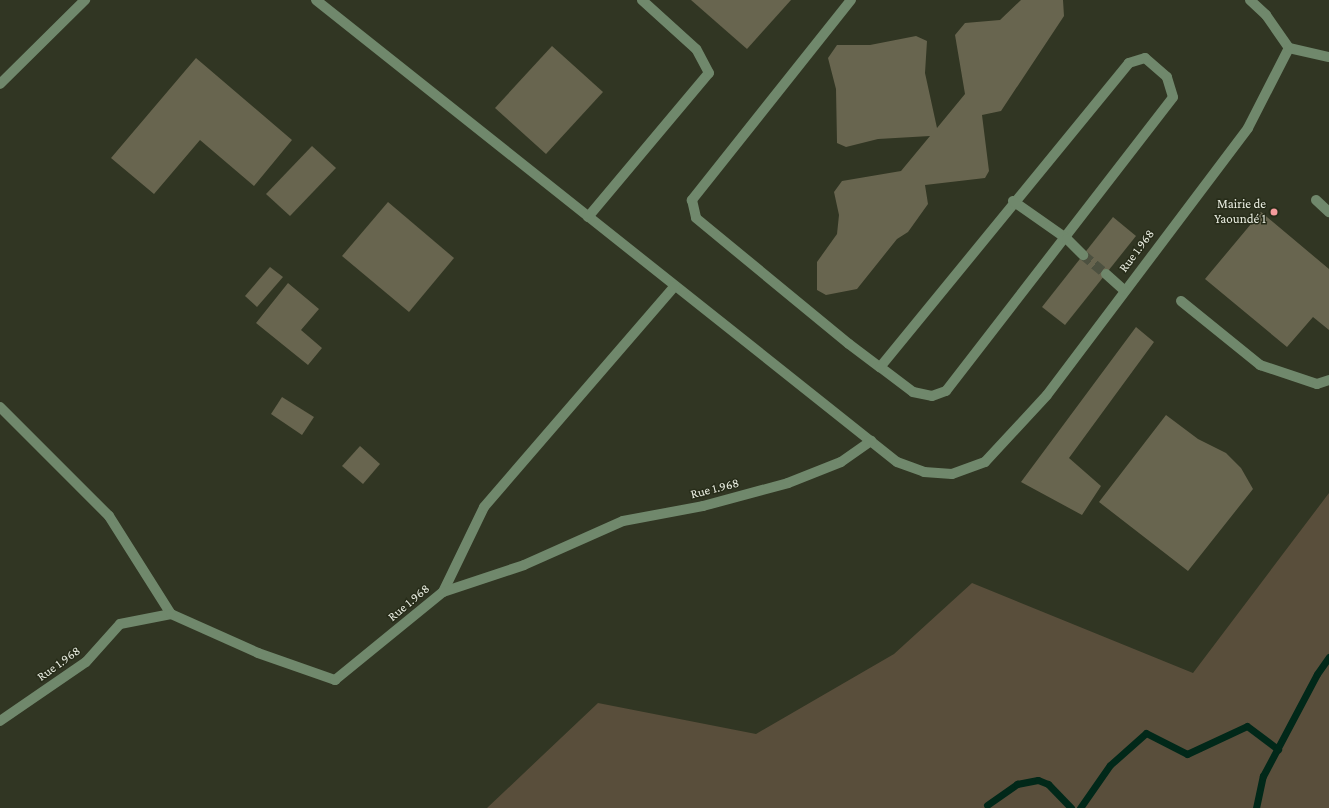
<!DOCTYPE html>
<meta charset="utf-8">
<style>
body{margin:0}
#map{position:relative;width:1329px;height:808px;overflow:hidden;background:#313623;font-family:"Crimson Pro",serif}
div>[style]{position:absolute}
.green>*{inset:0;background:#594e3b}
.stream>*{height:7px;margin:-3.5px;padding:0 3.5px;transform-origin:3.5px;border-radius:3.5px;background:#012819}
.building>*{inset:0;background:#68654f}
.minor-tunnel>*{height:10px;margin-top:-5px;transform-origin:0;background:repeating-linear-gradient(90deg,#4d5140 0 10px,transparent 0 15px)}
.minor>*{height:10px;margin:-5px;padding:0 5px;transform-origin:5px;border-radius:5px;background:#70886c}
.dots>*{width:11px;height:11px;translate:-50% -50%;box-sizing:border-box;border:2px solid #272c19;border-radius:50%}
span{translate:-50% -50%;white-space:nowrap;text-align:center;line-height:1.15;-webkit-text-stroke:3px #272c19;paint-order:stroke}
.poi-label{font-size:13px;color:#e9ede1}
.right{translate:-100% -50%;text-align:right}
.street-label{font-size:13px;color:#e9ede1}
</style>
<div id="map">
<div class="green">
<i style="clip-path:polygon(1329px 493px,1329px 808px,487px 808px,598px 703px,756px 734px,894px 654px,972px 583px,1193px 673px)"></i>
</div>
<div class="stream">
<i style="left:987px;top:805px;width:37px;rotate:-35deg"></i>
<i style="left:1017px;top:784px;width:21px;rotate:-11deg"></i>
<i style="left:1038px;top:780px;width:11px;rotate:22deg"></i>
<i style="left:1048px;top:784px;width:33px;rotate:46deg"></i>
<i style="left:1080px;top:808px;width:52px;rotate:-55.1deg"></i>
<i style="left:1110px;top:765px;width:48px;rotate:-41.6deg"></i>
<i style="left:1146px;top:733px;width:46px;rotate:27.1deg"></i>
<i style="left:1187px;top:754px;width:66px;rotate:-25deg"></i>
<i style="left:1247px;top:726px;width:39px;rotate:37deg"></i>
<i style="left:1256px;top:808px;width:33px;rotate:-78deg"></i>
<i style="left:1263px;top:776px;width:115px;rotate:-62.1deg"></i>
<i style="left:1317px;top:674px;width:21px;rotate:-55deg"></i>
</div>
<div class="building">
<i style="clip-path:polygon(691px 0,791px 0,747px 49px)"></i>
<i style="clip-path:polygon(1021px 0,1063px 0,1064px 16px,1001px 111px,982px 115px,989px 171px,985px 178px,925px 185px,928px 204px,908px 232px,897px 239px,857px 289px,826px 295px,817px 290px,817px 262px,837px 234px,839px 215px,834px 192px,842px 181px,901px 171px,930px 136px,878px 139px,846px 147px,837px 143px,836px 89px,828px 58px,837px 45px,870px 45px,916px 36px,927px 41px,925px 73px,937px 128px,965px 94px,955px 35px,965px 23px,1000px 20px)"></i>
<i style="clip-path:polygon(552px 46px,603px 92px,546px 154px,495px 108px)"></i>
<i style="clip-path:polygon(196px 58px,292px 140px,254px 186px,200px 140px,154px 194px,111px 158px)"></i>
<i style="clip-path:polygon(312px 146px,336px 168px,290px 216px,266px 194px)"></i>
<i style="clip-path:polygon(388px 202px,454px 258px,409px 312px,342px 256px)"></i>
<i style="clip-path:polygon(1261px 212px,1329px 269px,1329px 330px,1313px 317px,1287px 347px,1205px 279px)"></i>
<i style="clip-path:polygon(1113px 217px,1136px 236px,1065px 325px,1042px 307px)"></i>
<i style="clip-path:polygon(270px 267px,283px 277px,257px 307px,245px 296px)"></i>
<i style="clip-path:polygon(288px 283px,319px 309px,301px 330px,322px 348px,308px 365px,256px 323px)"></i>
<i style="clip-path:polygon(1136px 327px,1154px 342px,1069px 458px,1101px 486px,1082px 515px,1021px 482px)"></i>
<i style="clip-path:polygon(282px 397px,314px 417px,302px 435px,271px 414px)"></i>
<i style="clip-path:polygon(1166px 415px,1198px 439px,1226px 453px,1241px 468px,1253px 489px,1188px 571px,1099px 502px)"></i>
<i style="clip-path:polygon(360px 446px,380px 464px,363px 484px,342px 466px)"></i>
</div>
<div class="minor-tunnel">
<i style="left:1083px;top:255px;width:30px;rotate:40deg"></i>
</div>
<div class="minor">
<i style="left:316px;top:0;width:742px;rotate:38.49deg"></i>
<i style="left:897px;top:462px;width:29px;rotate:20deg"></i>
<i style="left:924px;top:472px;width:28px;rotate:4deg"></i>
<i style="left:952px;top:474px;width:35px;rotate:-20deg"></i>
<i style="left:985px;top:462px;width:91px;rotate:-47.2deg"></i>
<i style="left:1047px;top:395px;width:334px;rotate:-53deg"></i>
<i style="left:1248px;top:128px;width:90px;rotate:-62.9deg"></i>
<i style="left:851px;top:0;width:256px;rotate:128.5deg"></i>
<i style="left:692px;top:200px;width:18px;rotate:77deg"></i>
<i style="left:696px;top:218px;width:198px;rotate:39.5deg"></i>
<i style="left:849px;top:344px;width:39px;rotate:37deg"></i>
<i style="left:880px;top:367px;width:41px;rotate:37.1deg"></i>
<i style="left:913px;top:392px;width:19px;rotate:12deg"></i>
<i style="left:932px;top:396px;width:15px;rotate:-20deg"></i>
<i style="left:946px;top:391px;width:371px;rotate:-52.3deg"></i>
<i style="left:1173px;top:97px;width:21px;rotate:-107deg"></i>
<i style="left:1167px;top:77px;width:29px;rotate:-139deg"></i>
<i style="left:1145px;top:58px;width:17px;rotate:163deg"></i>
<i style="left:1129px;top:63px;width:393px;rotate:129.3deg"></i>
<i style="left:1250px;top:0;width:22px;rotate:43deg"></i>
<i style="left:1266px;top:15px;width:40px;rotate:55.1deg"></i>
<i style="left:1289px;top:48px;width:41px;rotate:12.7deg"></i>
<i style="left:0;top:84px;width:120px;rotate:-44.7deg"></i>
<i style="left:1316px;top:200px;width:18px;rotate:43deg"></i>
<i style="left:1013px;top:201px;width:66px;rotate:35.1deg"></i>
<i style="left:1067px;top:239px;width:23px;rotate:45deg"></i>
<i style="left:588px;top:217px;width:188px;rotate:-50deg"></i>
<i style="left:709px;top:73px;width:27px;rotate:-118deg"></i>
<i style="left:696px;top:49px;width:73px;rotate:-137.8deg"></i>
<i style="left:1106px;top:274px;width:24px;rotate:42deg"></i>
<i style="left:1181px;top:301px;width:102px;rotate:39deg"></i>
<i style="left:1260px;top:365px;width:60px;rotate:18.4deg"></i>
<i style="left:1317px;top:384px;width:13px;rotate:-18deg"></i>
<i style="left:0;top:407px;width:154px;rotate:45deg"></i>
<i style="left:109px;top:516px;width:116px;rotate:57.7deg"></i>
<i style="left:443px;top:592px;width:94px;rotate:-64.2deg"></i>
<i style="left:484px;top:507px;width:292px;rotate:-49.2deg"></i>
<i style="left:0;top:721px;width:104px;rotate:-34.5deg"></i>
<i style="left:86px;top:662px;width:51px;rotate:-48.2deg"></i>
<i style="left:120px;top:624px;width:52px;rotate:-11.1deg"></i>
<i style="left:171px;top:614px;width:95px;rotate:24.1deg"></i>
<i style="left:258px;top:653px;width:82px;rotate:19.3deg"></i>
<i style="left:335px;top:680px;width:139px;rotate:-39.2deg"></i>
<i style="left:443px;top:592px;width:85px;rotate:-18.4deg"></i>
<i style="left:524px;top:565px;width:108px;rotate:-24deg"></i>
<i style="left:623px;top:521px;width:81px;rotate:-10.6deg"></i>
<i style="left:703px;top:506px;width:88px;rotate:-15.1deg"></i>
<i style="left:788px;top:483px;width:57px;rotate:-21.6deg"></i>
<i style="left:841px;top:462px;width:37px;rotate:-35deg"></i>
</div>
<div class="dots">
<i style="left:1274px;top:212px;background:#f59b9c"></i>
</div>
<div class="poi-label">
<span class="right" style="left:1266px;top:212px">Mairie de<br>Yaoundé 1</span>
</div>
<div class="street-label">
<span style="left:1137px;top:251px;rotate:-53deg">Rue 1.968</span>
<span style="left:715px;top:489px;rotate:-14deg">Rue 1.968</span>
<span style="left:409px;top:603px;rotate:-40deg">Rue 1.968</span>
<span style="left:59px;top:664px;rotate:-36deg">Rue 1.968</span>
</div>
</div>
